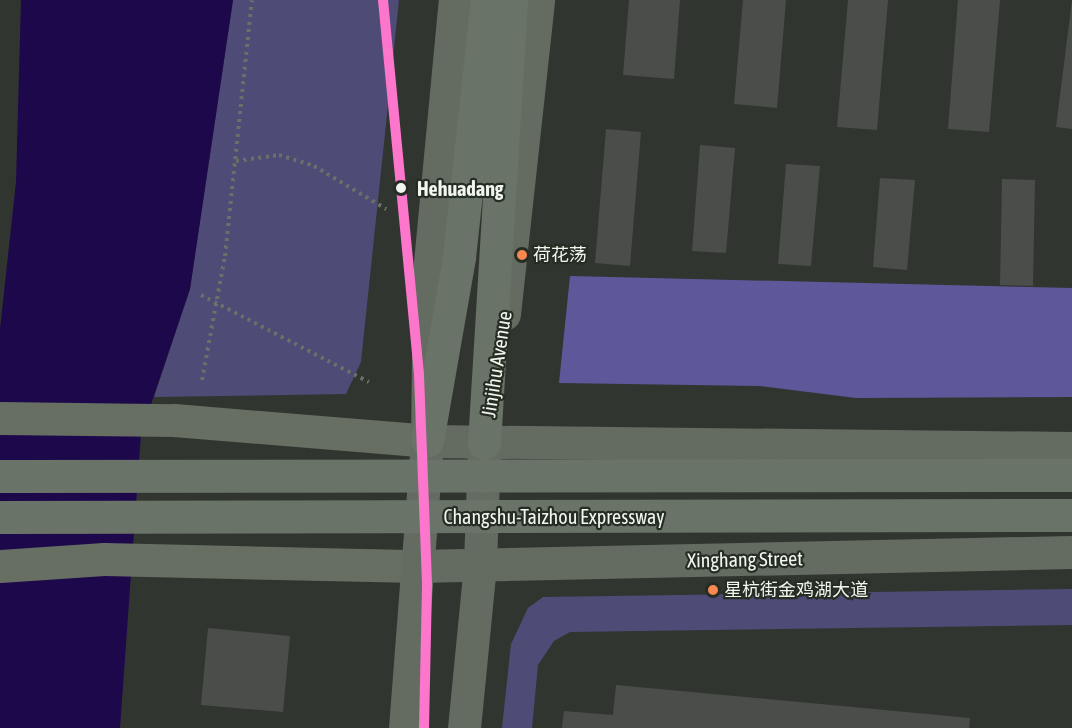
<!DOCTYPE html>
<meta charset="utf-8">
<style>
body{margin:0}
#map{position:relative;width:1072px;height:728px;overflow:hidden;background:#313530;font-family:"Asap Condensed","Noto Sans SC",sans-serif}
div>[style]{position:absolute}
.green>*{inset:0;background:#4e4b77}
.forest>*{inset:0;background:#5e589b}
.water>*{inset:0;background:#1d084b}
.building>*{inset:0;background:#4a4d49}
.path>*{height:4px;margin-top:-2px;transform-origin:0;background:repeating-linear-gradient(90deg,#6a7067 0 3px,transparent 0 7.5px)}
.secondary>*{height:33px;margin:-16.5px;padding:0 16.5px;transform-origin:16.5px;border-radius:16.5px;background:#676f63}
.primary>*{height:33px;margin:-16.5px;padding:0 16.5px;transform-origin:16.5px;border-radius:16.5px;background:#646c61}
.highway>*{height:33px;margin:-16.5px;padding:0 16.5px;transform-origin:16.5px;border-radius:16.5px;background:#6a7367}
.highway-bridge>*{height:33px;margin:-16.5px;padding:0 16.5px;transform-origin:16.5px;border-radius:16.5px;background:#6a7367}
.metro-1>*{height:10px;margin:-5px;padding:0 5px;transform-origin:5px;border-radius:5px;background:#fc76cc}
.dots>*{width:16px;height:16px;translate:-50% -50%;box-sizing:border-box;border:3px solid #262e23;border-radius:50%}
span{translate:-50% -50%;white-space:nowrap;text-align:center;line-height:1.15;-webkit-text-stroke:4.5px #262e23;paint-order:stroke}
.bus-label{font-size:18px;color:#f1f6ef}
.left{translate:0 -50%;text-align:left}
.stop-label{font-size:20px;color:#f1f6ef;font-weight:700}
.street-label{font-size:20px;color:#f1f6ef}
</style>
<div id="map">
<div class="green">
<i style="clip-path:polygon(233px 0,399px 0,361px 362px,346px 394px,154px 397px,190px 289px)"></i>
<i style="clip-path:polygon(1072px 589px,1072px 625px,570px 632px,554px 641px,538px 665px,532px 728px,502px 728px,511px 644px,528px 608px,543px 597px)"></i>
</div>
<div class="forest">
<i style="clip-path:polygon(570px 276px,1072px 288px,1072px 397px,856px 398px,760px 386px,559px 383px)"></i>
</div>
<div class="water">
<i style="clip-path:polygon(21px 0,233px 0,190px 289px,141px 434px,120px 728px,0 728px,0 329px,16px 182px)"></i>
</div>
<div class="building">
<i style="clip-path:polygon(629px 0,680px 0,674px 79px,623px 75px)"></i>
<i style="clip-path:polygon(743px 0,786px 0,777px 108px,734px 104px)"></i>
<i style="clip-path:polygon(848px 0,888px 0,877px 130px,837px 127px)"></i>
<i style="clip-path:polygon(958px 0,1000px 0,989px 132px,948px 129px)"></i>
<i style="clip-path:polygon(1072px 0,1072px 129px,1056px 127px)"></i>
<i style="clip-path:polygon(606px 129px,641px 132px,630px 266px,595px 263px)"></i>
<i style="clip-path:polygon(700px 145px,735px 148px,726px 253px,692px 251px)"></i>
<i style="clip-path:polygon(786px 164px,820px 166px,811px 266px,778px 264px)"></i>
<i style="clip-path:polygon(880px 178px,915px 180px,907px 270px,873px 267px)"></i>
<i style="clip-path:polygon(1002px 179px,1035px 180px,1033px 286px,1000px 285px)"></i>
<i style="clip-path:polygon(208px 628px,290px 636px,283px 712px,201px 705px)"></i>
<i style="clip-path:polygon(616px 685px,970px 718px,969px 728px,562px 728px,564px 711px,613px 715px)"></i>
</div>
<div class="path">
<i style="left:236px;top:161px;width:43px;rotate:-7.9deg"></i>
<i style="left:279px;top:155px;width:37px;rotate:17deg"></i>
<i style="left:314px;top:166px;width:84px;rotate:30.8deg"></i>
<i style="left:201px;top:295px;width:189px;rotate:27.4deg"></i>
<i style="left:202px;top:380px;width:126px;rotate:-79.5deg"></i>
<i style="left:225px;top:256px;width:257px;rotate:-84deg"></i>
</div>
<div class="secondary">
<i style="left:0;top:418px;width:174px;rotate:0.7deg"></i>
<i style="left:174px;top:420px;width:254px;rotate:4.7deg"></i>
<i style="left:0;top:566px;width:104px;rotate:-3.9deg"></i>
<i style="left:104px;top:559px;width:314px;rotate:1.3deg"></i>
</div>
<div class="primary">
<i style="left:504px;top:314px;width:316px;rotate:-83.8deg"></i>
<i style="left:427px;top:441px;width:645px;rotate:0.62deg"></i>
<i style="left:418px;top:566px;width:654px;rotate:-1.23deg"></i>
<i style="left:405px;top:728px;width:288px;rotate:-85.6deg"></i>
<i style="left:427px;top:441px;width:168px;rotate:-89.3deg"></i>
<i style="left:429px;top:273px;width:274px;rotate:-84.6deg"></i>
<i style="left:464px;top:728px;width:165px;rotate:-84.4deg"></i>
<i style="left:480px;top:564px;width:116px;rotate:-88deg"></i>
</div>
<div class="highway">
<i style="left:427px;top:441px;width:187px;rotate:-80.1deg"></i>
<i style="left:459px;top:257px;width:259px;rotate:-83.8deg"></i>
<i style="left:484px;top:443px;width:444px;rotate:-86.5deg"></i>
</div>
<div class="highway-bridge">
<i style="left:0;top:476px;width:1072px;rotate:-0.05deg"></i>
<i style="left:0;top:517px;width:1072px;rotate:-0.11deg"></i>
</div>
<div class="metro-1">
<i style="left:383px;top:0;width:377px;rotate:84.5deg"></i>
<i style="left:419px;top:375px;width:211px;rotate:87.8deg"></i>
<i style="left:427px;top:586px;width:142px;rotate:91.2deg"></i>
</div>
<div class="dots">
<i style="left:401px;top:188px;background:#f1f6ef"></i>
<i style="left:522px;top:255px;background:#f88751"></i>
<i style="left:713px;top:590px;background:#f88751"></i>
</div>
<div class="bus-label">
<span class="left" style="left:533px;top:255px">荷花荡</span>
<span class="left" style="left:724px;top:590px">星杭街金鸡湖大道</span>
</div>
<div class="stop-label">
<span class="left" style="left:417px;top:188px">Hehuadang</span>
</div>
<div class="street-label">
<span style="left:496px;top:364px;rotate:-81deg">Jinjihu Avenue</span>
<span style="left:554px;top:516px">Changshu-Taizhou Expressway</span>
<span style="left:745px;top:559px;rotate:-1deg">Xinghang Street</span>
</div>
</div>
